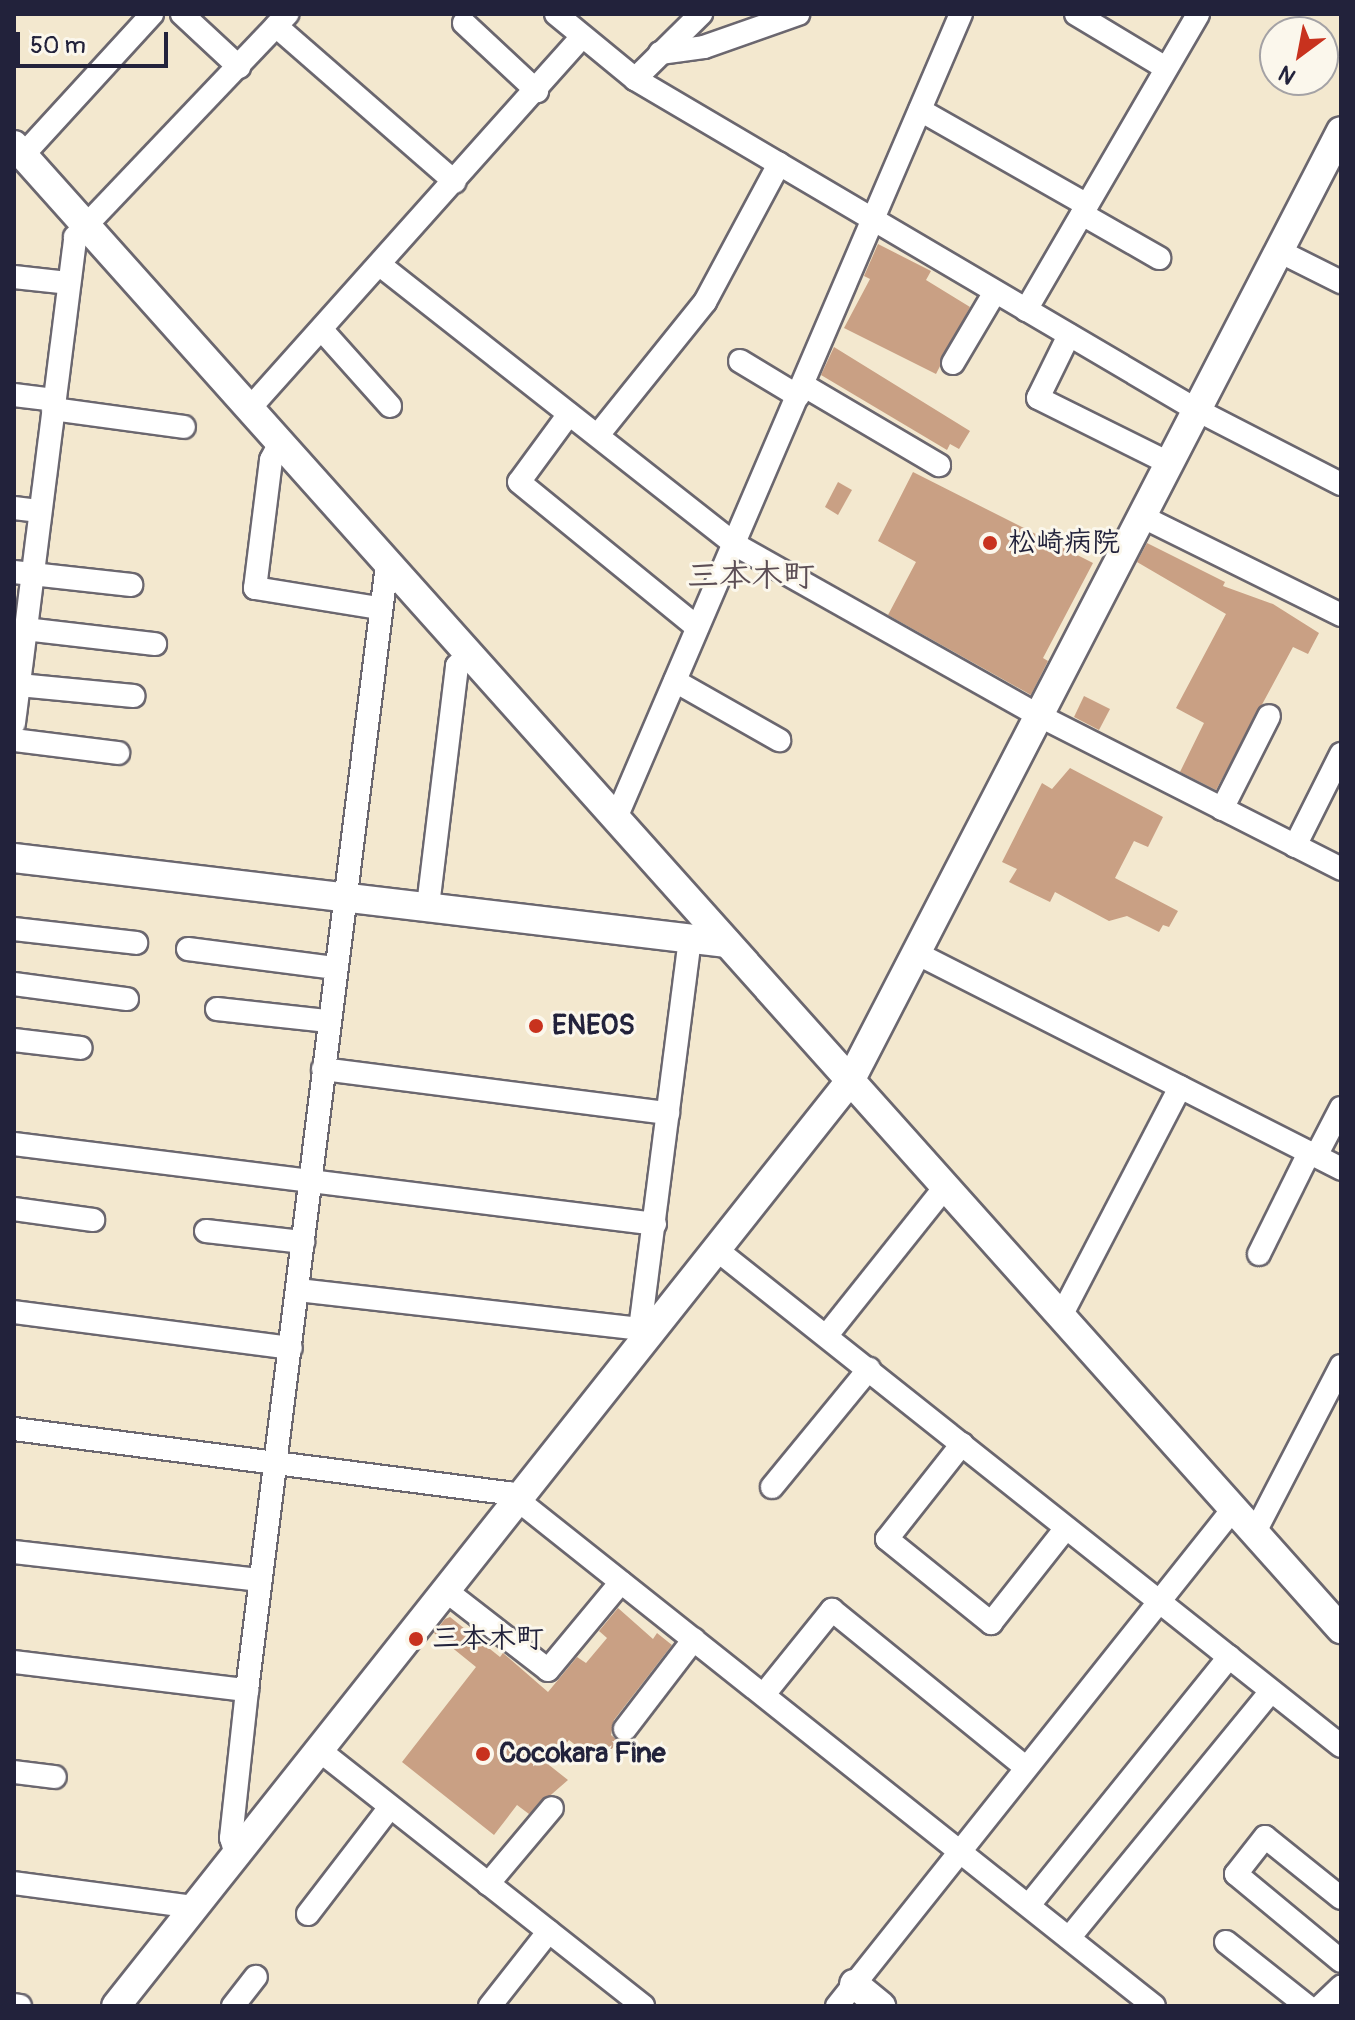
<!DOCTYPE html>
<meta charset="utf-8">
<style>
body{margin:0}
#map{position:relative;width:1355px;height:2020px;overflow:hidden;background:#f3e8cf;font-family:Pangolin,"Klee One",sans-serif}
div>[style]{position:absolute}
.building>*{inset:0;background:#c9a084}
.roads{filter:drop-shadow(2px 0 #6b676f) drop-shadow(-2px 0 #6b676f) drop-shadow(0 2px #6b676f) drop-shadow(0 -2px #6b676f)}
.minor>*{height:22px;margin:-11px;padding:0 11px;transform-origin:11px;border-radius:11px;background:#fff}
.tertiary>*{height:28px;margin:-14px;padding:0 14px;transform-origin:14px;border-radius:14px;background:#fff}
.dots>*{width:22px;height:22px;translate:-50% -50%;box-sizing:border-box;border:4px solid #fbf7ec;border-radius:50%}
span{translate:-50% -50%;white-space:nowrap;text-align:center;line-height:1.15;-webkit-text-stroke:6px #fbf7ec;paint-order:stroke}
.poi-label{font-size:28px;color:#22223b;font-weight:700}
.left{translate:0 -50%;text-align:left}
.quarter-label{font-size:32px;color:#5c4e55;font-weight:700}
.frame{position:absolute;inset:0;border:16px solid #22223b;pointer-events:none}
.north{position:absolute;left:1259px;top:16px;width:80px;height:80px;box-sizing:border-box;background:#fbf7ec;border:2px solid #a4a2a5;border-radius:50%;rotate:212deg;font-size:22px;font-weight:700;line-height:32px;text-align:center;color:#22223b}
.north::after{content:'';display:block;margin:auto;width:28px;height:36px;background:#c8321e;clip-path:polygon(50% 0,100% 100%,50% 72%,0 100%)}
.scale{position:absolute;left:16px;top:32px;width:152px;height:36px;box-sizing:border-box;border:4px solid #22223b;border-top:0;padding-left:10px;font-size:24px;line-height:28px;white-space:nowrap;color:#22223b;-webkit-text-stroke:6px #fbf7ec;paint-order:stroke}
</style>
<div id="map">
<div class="building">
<i style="clip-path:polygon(878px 244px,931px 271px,926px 280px,970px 307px,936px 374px,844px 328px,870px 279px,864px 276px)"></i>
<i style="clip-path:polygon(834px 347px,970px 431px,959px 449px,950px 444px,947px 450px,821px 375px)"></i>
<i style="clip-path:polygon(913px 472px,1093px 563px,1043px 658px,1048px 661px,1031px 695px,888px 615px,916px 562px,878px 541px)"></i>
<i style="clip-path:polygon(838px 482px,852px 490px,838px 515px,825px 507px)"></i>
<i style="clip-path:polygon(1147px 543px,1225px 582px,1223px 586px,1273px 604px,1319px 633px,1308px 654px,1293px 647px,1216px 790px,1180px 772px,1204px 723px,1176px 708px,1226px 614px,1137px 562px)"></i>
<i style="clip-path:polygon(1084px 696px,1110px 709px,1099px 730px,1074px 717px)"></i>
<i style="clip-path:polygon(1070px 768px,1163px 817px,1148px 847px,1134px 841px,1115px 878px,1178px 911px,1169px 927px,1163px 925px,1159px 932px,1127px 916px,1109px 921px,1055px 892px,1050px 902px,1009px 882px,1017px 869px,1002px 862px,1042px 783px,1052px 789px)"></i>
<i style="clip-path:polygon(618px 1608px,653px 1639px,657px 1633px,672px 1645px,614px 1720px,611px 1735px,618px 1741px,600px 1764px,569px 1740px,549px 1765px,568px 1780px,529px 1814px,517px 1805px,494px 1835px,402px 1762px,476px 1667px,434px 1633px,445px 1619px,450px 1617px,500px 1657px,503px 1653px,548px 1692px,577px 1657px,586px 1663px,607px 1638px,599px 1631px)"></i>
</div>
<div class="roads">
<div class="minor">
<i style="left:182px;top:14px;width:78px;rotate:42.9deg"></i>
<i style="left:556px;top:14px;width:102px;rotate:39.4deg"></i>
<i style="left:635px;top:79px;width:650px;rotate:30.51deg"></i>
<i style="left:1195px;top:409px;width:164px;rotate:27.2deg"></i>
<i style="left:1076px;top:14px;width:105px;rotate:31deg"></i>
<i style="left:464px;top:23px;width:100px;rotate:43deg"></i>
<i style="left:276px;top:26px;width:237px;rotate:41.1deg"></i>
<i style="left:660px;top:53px;width:44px;rotate:-7.8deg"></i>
<i style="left:704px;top:47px;width:100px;rotate:-19.3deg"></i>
<i style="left:635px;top:79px;width:93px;rotate:-44.6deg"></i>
<i style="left:920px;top:110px;width:192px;rotate:29.6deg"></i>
<i style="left:23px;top:155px;width:191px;rotate:-47.5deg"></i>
<i style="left:1082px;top:214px;width:89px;rotate:29.7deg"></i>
<i style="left:1277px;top:250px;width:72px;rotate:26.6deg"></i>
<i style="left:380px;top:265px;width:453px;rotate:38.2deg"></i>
<i style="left:736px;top:545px;width:344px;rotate:29.4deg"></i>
<i style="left:1036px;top:714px;width:342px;rotate:26.9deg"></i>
<i style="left:14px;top:277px;width:54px;rotate:6.3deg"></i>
<i style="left:1026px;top:310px;width:342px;rotate:-59.8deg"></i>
<i style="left:322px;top:330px;width:102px;rotate:48.2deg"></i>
<i style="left:1069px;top:335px;width:70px;rotate:116.2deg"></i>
<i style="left:1038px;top:398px;width:144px;rotate:26.4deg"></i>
<i style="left:740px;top:361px;width:68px;rotate:31.1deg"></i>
<i style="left:953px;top:363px;width:82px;rotate:-59.4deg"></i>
<i style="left:803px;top:385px;width:158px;rotate:30.5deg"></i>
<i style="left:14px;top:395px;width:40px;rotate:7.1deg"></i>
<i style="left:250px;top:408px;width:498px;rotate:-48.2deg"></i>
<i style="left:53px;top:409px;width:132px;rotate:7.8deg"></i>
<i style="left:569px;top:414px;width:84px;rotate:126.3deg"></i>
<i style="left:519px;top:482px;width:230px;rotate:39.2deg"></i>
<i style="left:598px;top:435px;width:171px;rotate:-51.2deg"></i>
<i style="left:705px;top:302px;width:157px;rotate:-61.8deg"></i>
<i style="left:280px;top:443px;width:19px;rotate:118deg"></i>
<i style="left:271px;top:460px;width:129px;rotate:97.1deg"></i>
<i style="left:255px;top:588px;width:125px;rotate:9.2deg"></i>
<i style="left:14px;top:508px;width:26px;rotate:7deg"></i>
<i style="left:1141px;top:516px;width:223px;rotate:26.3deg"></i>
<i style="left:14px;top:572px;width:118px;rotate:6.3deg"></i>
<i style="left:25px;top:629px;width:131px;rotate:6.6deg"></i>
<i style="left:675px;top:681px;width:120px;rotate:29.6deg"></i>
<i style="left:19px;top:685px;width:115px;rotate:5.5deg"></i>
<i style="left:14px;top:723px;width:490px;rotate:-82.8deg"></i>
<i style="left:75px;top:237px;width:308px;rotate:-46.4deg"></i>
<i style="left:14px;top:740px;width:105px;rotate:7.1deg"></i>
<i style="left:1222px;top:809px;width:104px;rotate:-63.2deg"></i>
<i style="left:616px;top:818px;width:875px;rotate:-66.78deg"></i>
<i style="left:1295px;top:846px;width:103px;rotate:-63.4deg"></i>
<i style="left:428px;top:906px;width:242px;rotate:-83.1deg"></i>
<i style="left:457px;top:666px;width:16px;rotate:-47deg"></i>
<i style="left:14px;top:929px;width:123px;rotate:6.5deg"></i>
<i style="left:188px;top:949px;width:147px;rotate:7.4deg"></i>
<i style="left:914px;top:952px;width:479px;rotate:26.9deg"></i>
<i style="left:14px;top:984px;width:114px;rotate:7.6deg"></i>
<i style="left:217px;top:1009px;width:112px;rotate:6.2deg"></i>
<i style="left:14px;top:1040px;width:67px;rotate:6.8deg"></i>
<i style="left:323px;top:1069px;width:348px;rotate:7.3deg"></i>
<i style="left:14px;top:1144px;width:646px;rotate:7.11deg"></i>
<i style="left:1316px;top:1156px;width:54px;rotate:-62.5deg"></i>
<i style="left:14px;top:1209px;width:80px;rotate:7.9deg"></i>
<i style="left:206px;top:1231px;width:98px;rotate:6.5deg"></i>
<i style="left:717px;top:1250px;width:797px;rotate:38.48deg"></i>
<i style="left:1259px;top:1254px;width:113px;rotate:-63.7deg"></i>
<i style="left:298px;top:1290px;width:344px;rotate:6.5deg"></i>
<i style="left:14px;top:1312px;width:279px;rotate:7.4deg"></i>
<i style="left:1061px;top:1316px;width:258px;rotate:-62.5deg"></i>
<i style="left:827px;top:1335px;width:189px;rotate:-51.4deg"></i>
<i style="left:647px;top:1337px;width:11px;rotate:-131deg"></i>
<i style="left:640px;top:1329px;width:393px;rotate:-82.7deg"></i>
<i style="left:14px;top:1429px;width:499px;rotate:7.4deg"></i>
<i style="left:509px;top:1493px;width:824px;rotate:38.5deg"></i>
<i style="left:962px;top:1444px;width:121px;rotate:128.3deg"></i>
<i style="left:887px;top:1539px;width:134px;rotate:38.9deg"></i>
<i style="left:991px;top:1623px;width:121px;rotate:-51.7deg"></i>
<i style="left:772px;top:1487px;width:153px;rotate:-50.6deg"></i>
<i style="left:1255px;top:1532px;width:187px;rotate:-62.6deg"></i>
<i style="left:14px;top:1552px;width:248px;rotate:6.5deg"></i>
<i style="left:445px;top:1590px;width:130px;rotate:37.8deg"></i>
<i style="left:548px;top:1670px;width:114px;rotate:-50.3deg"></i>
<i style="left:14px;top:1662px;width:235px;rotate:6.9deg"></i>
<i style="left:765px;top:1693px;width:107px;rotate:-51.1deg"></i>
<i style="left:832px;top:1610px;width:247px;rotate:39.1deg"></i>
<i style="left:625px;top:1729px;width:113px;rotate:-52.5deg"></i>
<i style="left:319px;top:1750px;width:413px;rotate:38.3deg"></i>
<i style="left:14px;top:1772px;width:41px;rotate:7deg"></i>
<i style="left:236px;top:1854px;width:17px;rotate:-107deg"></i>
<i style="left:231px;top:1838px;width:149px;rotate:-83.8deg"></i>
<i style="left:247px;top:1690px;width:1135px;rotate:-82.91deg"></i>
<i style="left:14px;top:1883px;width:181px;rotate:7.6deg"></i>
<i style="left:488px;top:1884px;width:99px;rotate:-49.9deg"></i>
<i style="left:1341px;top:1898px;width:97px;rotate:-141.2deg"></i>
<i style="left:1265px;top:1837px;width:47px;rotate:128.1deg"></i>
<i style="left:1236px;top:1874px;width:136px;rotate:39.6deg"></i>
<i style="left:1029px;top:1905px;width:319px;rotate:-51.1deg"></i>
<i style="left:308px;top:1914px;width:135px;rotate:-52.5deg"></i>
<i style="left:1069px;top:1938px;width:319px;rotate:-50.7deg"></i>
<i style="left:1226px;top:1942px;width:103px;rotate:38.3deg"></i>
<i style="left:14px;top:2005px;width:6px;rotate:9deg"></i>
<i style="left:233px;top:2006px;width:37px;rotate:-52deg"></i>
<i style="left:490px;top:2006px;width:95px;rotate:-51.8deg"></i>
<i style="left:837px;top:2006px;width:635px;rotate:-51.45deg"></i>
<i style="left:1321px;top:2006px;width:28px;rotate:-44deg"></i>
</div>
<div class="tertiary">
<i style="left:14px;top:145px;width:1991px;rotate:48.2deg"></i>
<i style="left:14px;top:858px;width:718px;rotate:6.8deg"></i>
<i style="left:854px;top:1984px;width:35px;rotate:39deg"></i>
<i style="left:116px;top:2006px;width:1181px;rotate:-51.57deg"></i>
<i style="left:850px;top:1081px;width:1069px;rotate:-62.67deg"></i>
</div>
</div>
<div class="dots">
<i style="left:990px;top:543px;background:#c8321e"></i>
<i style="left:536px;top:1026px;background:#c8321e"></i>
<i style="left:416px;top:1639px;background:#c8321e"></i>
<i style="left:483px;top:1754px;background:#c8321e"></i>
</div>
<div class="poi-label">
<span class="left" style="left:1008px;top:543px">松崎病院</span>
<span class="left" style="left:552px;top:1026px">ENEOS</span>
<span class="left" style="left:432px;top:1639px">三本木町</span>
<span class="left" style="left:499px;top:1754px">Cocokara Fine</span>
</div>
<div class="quarter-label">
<span style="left:751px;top:576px">三本木町</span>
</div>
<div class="frame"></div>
<div class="north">N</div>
<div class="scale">50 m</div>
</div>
